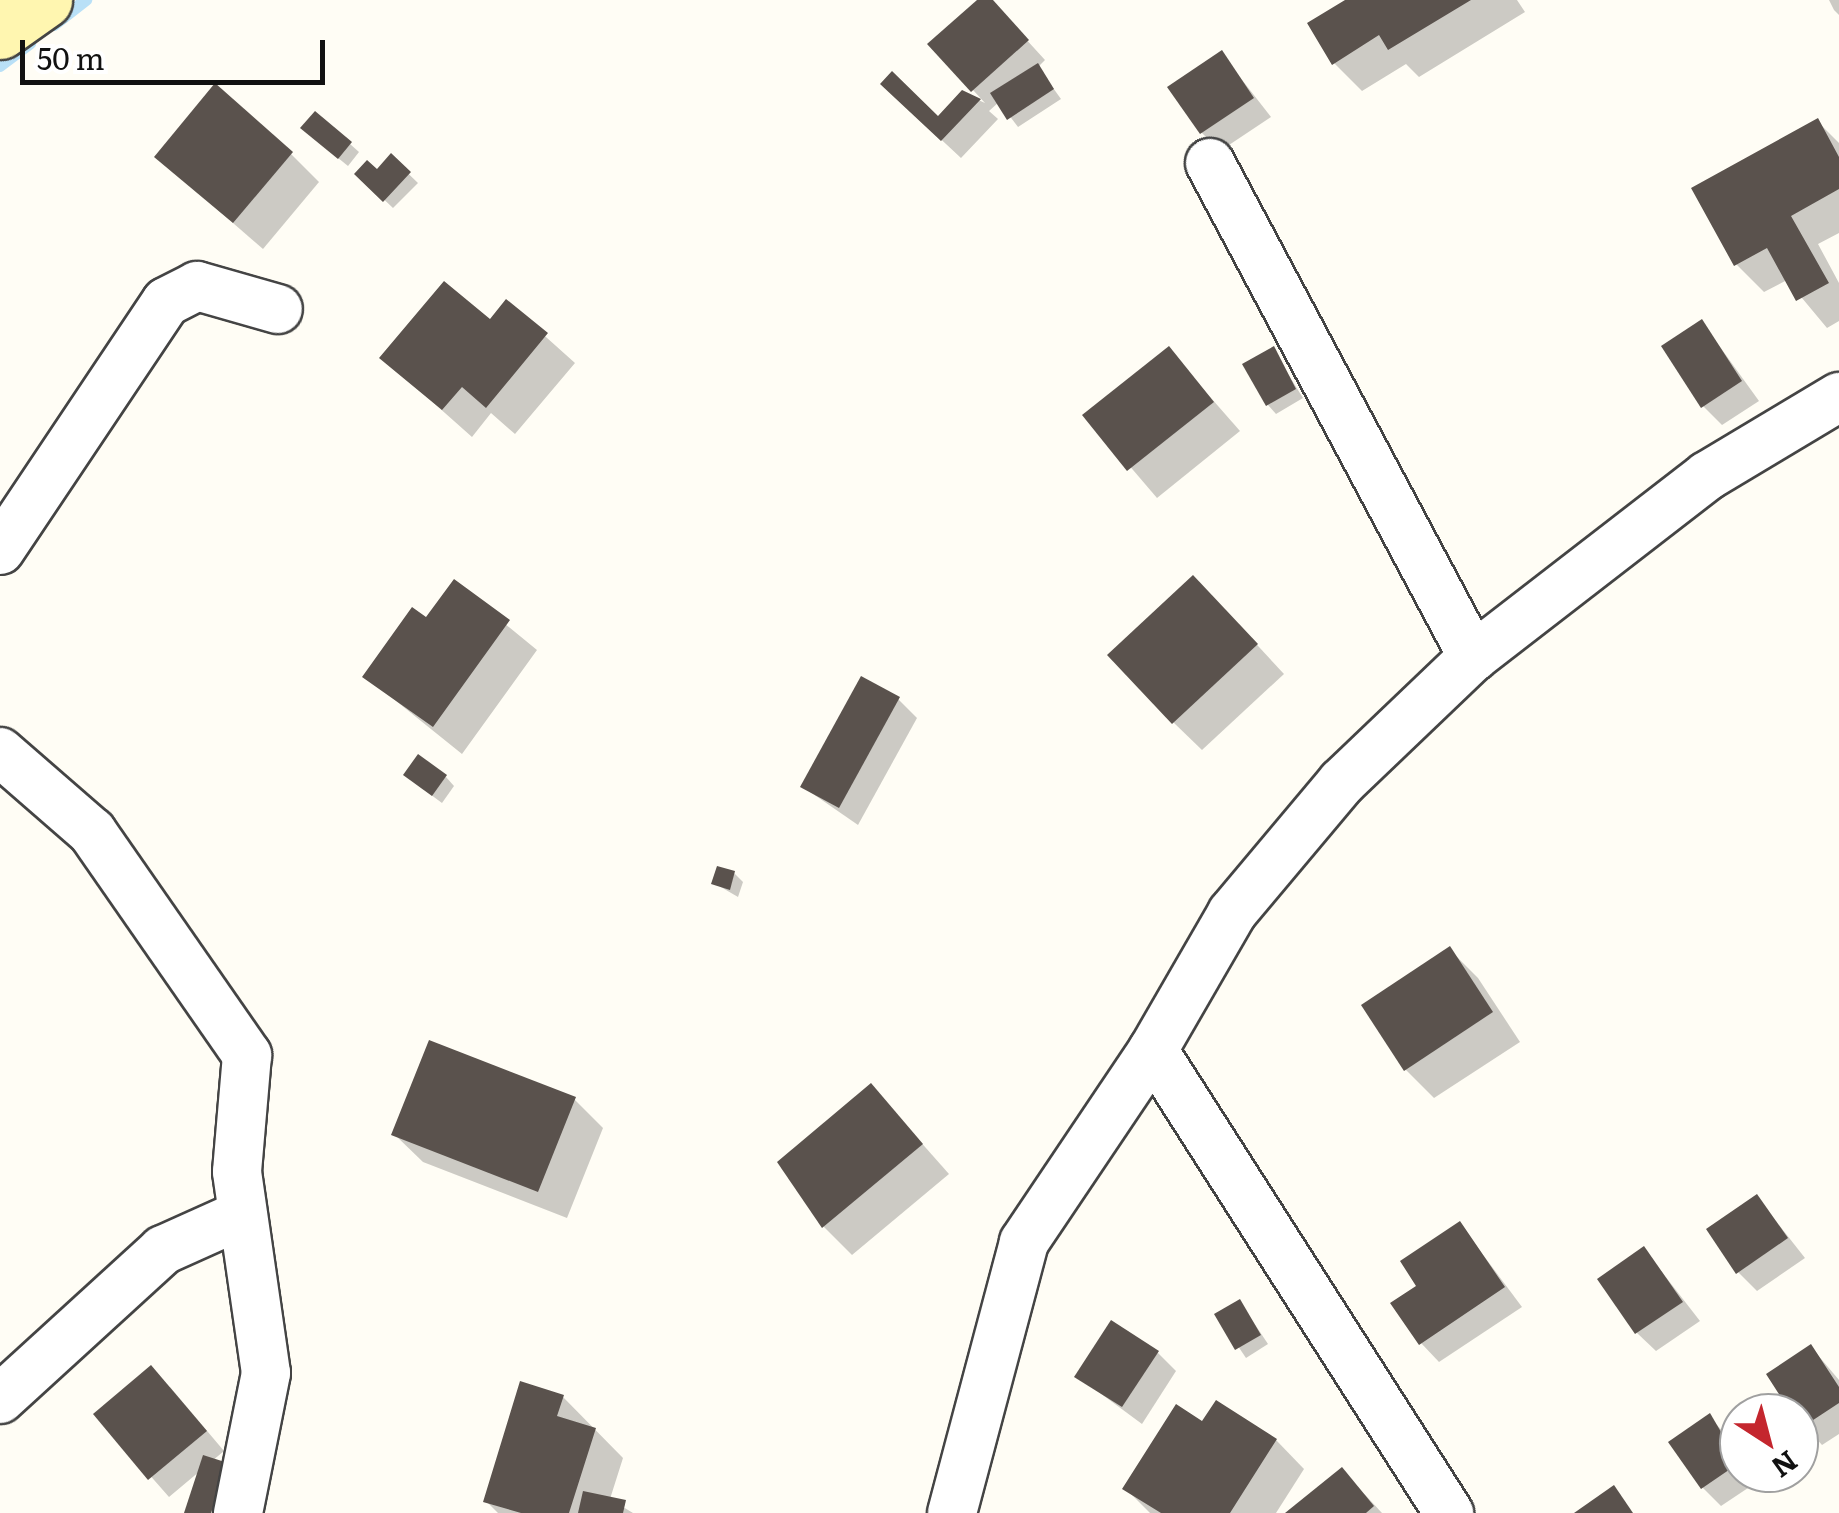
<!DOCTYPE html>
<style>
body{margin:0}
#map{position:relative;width:1839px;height:1513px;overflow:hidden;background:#fffdf5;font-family:Literata,serif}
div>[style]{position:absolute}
.shadow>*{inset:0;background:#0003}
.stream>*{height:12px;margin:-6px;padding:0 6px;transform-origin:6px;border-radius:6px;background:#b9e0f7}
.building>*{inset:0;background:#5a524d}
.roads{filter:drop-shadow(2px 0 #444) drop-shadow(-2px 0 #444) drop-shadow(0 2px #444) drop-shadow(0 -2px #444)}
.street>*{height:48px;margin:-24px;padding:0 24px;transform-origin:24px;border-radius:24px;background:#fff}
.secondary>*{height:55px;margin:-27.5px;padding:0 27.5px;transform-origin:27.5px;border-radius:27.5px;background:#fff6b0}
span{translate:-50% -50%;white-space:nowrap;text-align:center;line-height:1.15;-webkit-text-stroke:10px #fff;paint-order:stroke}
.north{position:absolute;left:1719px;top:1393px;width:100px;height:100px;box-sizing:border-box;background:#fff;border:2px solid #a0a0a0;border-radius:50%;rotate:144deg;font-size:28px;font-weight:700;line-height:40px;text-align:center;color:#111}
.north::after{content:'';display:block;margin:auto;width:35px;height:45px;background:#c4262e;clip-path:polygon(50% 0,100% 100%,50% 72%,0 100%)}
.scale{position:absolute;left:20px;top:40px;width:305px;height:45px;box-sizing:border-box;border:5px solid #111;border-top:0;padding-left:12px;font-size:30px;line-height:35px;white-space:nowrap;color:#111;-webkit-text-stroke:8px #fff;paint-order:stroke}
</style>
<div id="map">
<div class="shadow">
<i style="clip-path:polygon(981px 0,990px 0,1045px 60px,1038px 67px,1061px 99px,1018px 127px,999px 102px,989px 111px,998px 119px,961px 158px,902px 103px,938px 119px,963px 93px,985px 103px,973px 90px)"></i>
<i style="clip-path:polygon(1349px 0,1517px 0,1525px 12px,1419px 77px,1406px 64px,1362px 91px,1334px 63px)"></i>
<i style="clip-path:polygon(1829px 0,1839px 0,1839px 15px,1834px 10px)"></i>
<i style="clip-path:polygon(1221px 53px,1271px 117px,1220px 151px,1201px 132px)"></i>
<i style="clip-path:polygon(1817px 121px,1839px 143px,1839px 233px,1818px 244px,1839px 283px,1839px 321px,1827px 328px,1787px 280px,1764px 292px,1736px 264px)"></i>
<i style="clip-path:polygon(312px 137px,350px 144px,359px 152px,348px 166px)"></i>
<i style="clip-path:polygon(291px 154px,319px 182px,263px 249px,157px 157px)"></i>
<i style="clip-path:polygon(391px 157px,418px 183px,393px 208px,357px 174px,377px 172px)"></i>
<i style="clip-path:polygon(507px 302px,575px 363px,515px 434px,491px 413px,472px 437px,383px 358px,490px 322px)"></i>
<i style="clip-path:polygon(1702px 322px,1759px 401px,1722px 425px,1703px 406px)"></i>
<i style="clip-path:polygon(1168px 349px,1240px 431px,1157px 498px,1086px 415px)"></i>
<i style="clip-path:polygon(1273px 350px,1303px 398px,1276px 414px,1268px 405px)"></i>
<i style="clip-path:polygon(454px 582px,537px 650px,462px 754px,365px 676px,426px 620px)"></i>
<i style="clip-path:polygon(1221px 606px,1284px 674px,1202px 750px,1173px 722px)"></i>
<i style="clip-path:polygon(898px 699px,917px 718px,858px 825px,803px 787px)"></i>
<i style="clip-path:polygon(446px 777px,454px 786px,442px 803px,415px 783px)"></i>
<i style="clip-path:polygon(734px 873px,743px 882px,738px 897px,714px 883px)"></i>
<i style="clip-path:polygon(1450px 950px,1478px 978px,1520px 1042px,1434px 1098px,1406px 1070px,1364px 1006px)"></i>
<i style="clip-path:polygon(871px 1086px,949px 1174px,852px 1255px,824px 1227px,780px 1162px)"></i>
<i style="clip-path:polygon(574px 1099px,603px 1128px,567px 1218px,423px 1162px,394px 1134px)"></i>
<i style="clip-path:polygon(1757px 1197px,1805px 1258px,1757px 1291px,1738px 1272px)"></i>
<i style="clip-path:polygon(1460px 1224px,1522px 1307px,1439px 1362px,1421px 1343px,1419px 1286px)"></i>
<i style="clip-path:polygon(1644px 1249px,1700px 1321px,1656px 1351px,1637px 1333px)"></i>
<i style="clip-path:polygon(1240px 1302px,1268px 1344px,1246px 1358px,1217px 1315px)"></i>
<i style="clip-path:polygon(1811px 1347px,1839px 1380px,1839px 1434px,1822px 1445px,1794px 1413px)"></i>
<i style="clip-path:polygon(1158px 1353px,1176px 1371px,1142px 1424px,1077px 1376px)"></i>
<i style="clip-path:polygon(170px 1387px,224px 1451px,212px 1461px,236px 1513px,186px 1513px,200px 1471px,169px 1497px,96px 1414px)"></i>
<i style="clip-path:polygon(563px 1397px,623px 1458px,610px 1499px,633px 1513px,498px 1513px,486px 1501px)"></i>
<i style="clip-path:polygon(1709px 1416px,1739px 1450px,1739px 1473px,1755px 1473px,1760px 1480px,1721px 1506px,1703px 1488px)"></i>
<i style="clip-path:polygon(1203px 1424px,1276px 1440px,1304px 1469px,1276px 1513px,1150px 1513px,1125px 1488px)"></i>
<i style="clip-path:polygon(1342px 1470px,1382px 1513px,1289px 1513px)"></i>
</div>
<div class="stream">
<i style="left:54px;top:25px;width:41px;rotate:-38deg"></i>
<i style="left:0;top:66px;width:38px;rotate:-37deg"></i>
</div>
<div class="building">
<i style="clip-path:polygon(977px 0,993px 0,1029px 40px,971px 92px,927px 44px)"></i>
<i style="clip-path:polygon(1345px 0,1471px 0,1388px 50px,1379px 35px,1332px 65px,1307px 23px)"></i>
<i style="clip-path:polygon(1222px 50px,1254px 98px,1200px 134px,1167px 87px)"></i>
<i style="clip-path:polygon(1038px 63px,1054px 89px,1007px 120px,990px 93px)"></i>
<i style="clip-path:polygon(892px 71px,938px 116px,962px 90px,981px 99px,941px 141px,880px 84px)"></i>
<i style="clip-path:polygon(215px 83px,293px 152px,233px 223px,154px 157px)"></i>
<i style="clip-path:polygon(315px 111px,352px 142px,338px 159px,300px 128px)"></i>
<i style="clip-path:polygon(1818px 118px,1839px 157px,1839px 189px,1791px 216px,1829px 283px,1796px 301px,1767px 248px,1734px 266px,1691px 188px)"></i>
<i style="clip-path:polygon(391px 153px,411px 172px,383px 202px,354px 174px,367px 160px,377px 169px)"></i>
<i style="clip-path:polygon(444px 281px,490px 319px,506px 299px,548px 333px,486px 408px,462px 387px,442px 410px,379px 358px)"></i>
<i style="clip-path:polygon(1702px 319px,1742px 381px,1701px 408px,1661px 346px)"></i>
<i style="clip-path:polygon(1169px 346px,1214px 402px,1127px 471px,1082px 415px)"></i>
<i style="clip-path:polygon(1274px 346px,1296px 389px,1266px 406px,1242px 364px)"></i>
<i style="clip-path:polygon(1193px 575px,1258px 644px,1172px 724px,1107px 655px)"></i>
<i style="clip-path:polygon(454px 579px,510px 620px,433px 727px,362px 677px,412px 607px,426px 617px)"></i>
<i style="clip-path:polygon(861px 676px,900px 697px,839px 808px,800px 787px)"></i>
<i style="clip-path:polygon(418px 754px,447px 775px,432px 796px,403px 775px)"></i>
<i style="clip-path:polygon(717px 866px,735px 871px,730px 890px,711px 884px)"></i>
<i style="clip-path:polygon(1450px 946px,1493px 1012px,1404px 1071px,1361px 1005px)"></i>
<i style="clip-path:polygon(429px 1040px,576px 1097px,538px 1192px,391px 1135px)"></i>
<i style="clip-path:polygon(871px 1083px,923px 1144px,822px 1228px,777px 1162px)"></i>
<i style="clip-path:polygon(1757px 1194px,1788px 1238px,1736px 1274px,1706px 1229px)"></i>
<i style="clip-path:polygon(1460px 1221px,1505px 1287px,1419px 1345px,1390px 1303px,1416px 1286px,1400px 1261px)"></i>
<i style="clip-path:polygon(1644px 1246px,1683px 1302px,1635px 1334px,1597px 1279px)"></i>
<i style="clip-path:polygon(1240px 1299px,1261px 1335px,1235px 1350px,1214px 1314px)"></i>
<i style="clip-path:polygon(1111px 1320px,1159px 1351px,1122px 1407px,1074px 1377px)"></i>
<i style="clip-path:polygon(1811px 1344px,1839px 1387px,1839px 1403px,1801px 1428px,1799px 1413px,1791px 1413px,1766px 1374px)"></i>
<i style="clip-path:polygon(151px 1365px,207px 1431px,148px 1480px,93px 1414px)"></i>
<i style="clip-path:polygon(520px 1381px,564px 1395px,557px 1416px,596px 1428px,569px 1513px,521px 1513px,483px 1502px)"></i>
<i style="clip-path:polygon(1216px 1400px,1277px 1439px,1230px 1513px,1161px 1513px,1122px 1489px,1176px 1404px,1202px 1421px)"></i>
<i style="clip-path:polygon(1710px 1413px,1739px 1463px,1701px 1489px,1668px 1442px)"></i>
<i style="clip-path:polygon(203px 1455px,228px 1463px,211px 1513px,184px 1513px)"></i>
<i style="clip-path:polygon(1342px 1467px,1374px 1506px,1366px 1513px,1285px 1513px)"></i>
<i style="clip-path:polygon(1614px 1485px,1633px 1513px,1574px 1513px)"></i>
<i style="clip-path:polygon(583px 1491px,626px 1500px,623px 1513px,578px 1513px)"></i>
</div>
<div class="roads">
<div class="street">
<i style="left:1210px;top:163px;width:560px;rotate:61.97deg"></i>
<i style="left:0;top:550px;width:298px;rotate:-56.2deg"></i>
<i style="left:166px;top:302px;width:35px;rotate:-27deg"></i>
<i style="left:197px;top:286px;width:84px;rotate:15.9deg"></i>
<i style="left:0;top:752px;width:122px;rotate:41deg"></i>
<i style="left:92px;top:832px;width:272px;rotate:55.2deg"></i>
<i style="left:247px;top:1055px;width:117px;rotate:94.9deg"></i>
<i style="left:237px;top:1172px;width:203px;rotate:81.8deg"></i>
<i style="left:266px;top:1373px;width:143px;rotate:101.3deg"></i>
<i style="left:1153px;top:1050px;width:550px;rotate:57.41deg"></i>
<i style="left:0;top:1399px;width:221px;rotate:-42.4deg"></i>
<i style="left:163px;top:1250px;width:85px;rotate:-24.2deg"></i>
<i style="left:952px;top:1513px;width:280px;rotate:-75.1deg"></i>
<i style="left:1024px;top:1242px;width:231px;rotate:-56.1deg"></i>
<i style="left:1153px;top:1050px;width:158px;rotate:-60deg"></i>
<i style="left:1232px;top:913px;width:171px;rotate:-50deg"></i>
<i style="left:1342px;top:782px;width:181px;rotate:-43.7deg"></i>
<i style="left:1473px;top:657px;width:296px;rotate:-37.7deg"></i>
<i style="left:1707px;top:476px;width:154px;rotate:-30.9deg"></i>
</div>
<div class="secondary">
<i style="left:0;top:31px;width:54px;rotate:-35.2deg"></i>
</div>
</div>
<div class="north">N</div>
<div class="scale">50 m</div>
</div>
